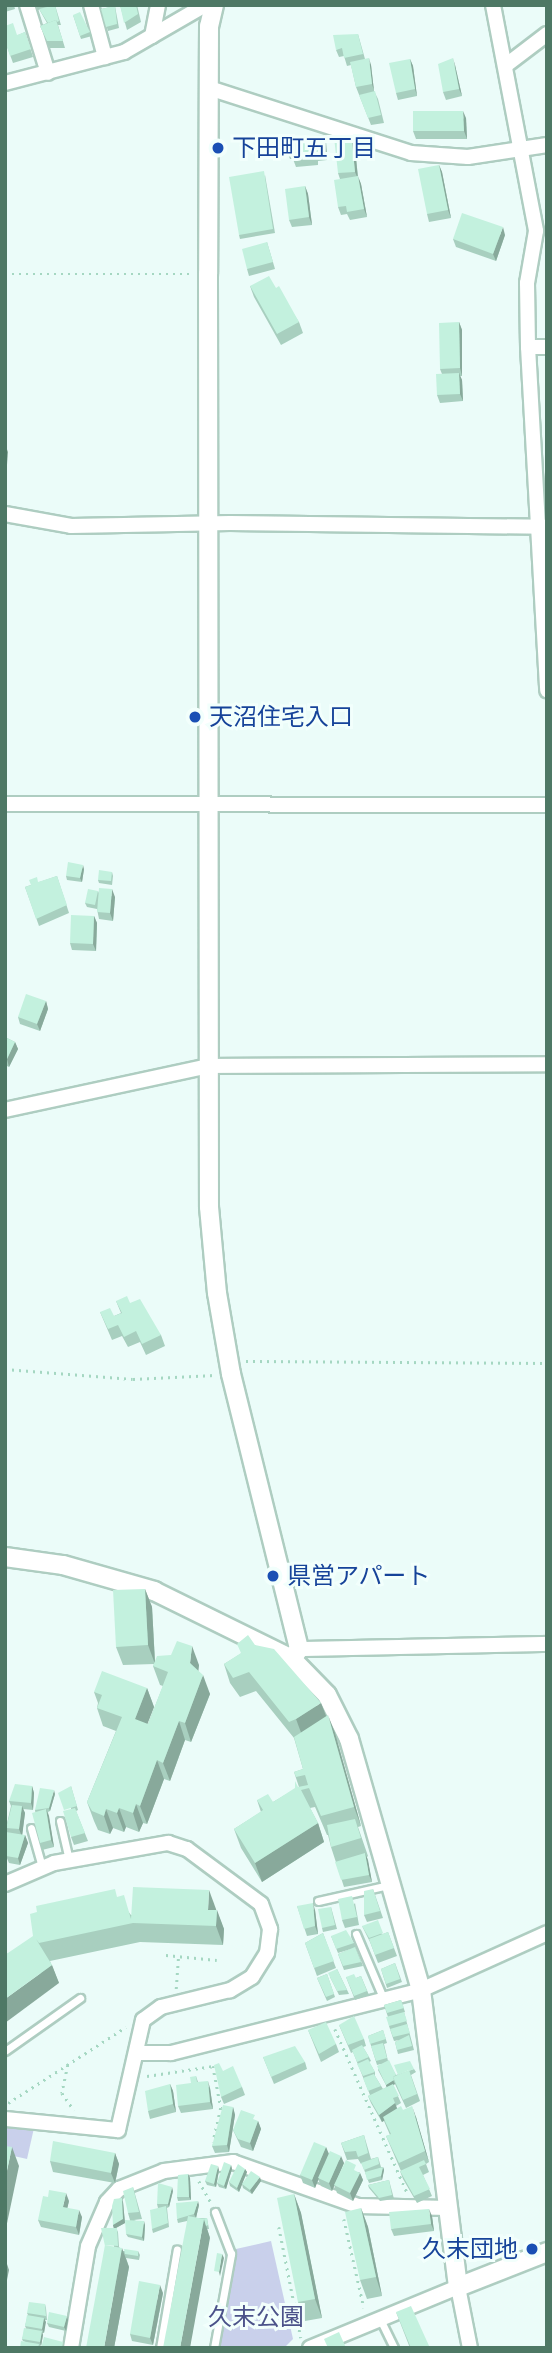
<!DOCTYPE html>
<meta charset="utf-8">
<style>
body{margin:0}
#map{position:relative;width:552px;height:2353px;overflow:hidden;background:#ebfcf9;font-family:Quicksand,"Noto Sans JP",sans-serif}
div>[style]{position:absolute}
.green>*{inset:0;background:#c9d0eb}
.path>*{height:2.5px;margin-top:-1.25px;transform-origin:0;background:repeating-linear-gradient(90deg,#a5d7c2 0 2px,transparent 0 7px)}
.roads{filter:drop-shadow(2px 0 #aecdc1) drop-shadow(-2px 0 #aecdc1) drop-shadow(0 2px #aecdc1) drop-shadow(0 -2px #aecdc1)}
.service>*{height:7px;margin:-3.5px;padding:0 3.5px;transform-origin:3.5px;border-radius:3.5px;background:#fff}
.minor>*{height:14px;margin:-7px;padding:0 7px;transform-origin:7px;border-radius:7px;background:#fff}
.tertiary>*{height:18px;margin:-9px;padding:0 9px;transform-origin:9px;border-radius:9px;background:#fff}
.wall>*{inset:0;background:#a8cfbf}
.shaded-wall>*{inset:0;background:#88a99b}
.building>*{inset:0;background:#c3f1de}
.dots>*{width:19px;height:19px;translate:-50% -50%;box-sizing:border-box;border:4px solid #f2fffc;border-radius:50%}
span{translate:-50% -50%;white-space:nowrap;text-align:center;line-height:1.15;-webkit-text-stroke:6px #f2fffc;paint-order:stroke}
.transit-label{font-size:24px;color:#164399}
.left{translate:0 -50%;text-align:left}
.right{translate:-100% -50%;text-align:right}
.park-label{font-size:24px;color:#4b5289}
.frame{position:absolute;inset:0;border:7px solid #4e7865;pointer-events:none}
</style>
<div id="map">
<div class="green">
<i style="clip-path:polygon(5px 2123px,34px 2128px,27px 2159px,5px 2154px)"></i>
<i style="clip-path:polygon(271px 2241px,293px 2339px,284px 2348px,220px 2348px,236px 2249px)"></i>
</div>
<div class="path">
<i style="left:5px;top:274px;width:185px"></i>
<i style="left:246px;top:1361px;width:301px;rotate:0.4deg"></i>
<i style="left:5px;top:1369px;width:128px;rotate:4.5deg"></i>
<i style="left:133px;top:1379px;width:82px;rotate:-2.8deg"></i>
<i style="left:166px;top:1955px;width:51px;rotate:5.6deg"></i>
<i style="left:176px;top:1989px;width:32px;rotate:-86deg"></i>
<i style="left:335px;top:2029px;width:178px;rotate:66.2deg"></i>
<i style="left:68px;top:2065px;width:29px;rotate:102deg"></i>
<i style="left:62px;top:2093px;width:21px;rotate:55deg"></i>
<i style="left:147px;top:2076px;width:67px;rotate:-8.6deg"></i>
<i style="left:213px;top:2066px;width:43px;rotate:79.2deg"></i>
<i style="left:221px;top:2108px;width:35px;rotate:103deg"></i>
<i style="left:8px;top:2103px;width:140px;rotate:-32.8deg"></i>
<i style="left:199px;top:2181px;width:25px;rotate:61deg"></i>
<i style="left:344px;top:2219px;width:91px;rotate:77.3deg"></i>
<i style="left:279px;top:2227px;width:113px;rotate:78.8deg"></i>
</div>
<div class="roads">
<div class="service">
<i style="left:60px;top:1821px;width:40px;rotate:77deg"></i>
<i style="left:31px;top:1828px;width:41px;rotate:74.2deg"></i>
<i style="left:318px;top:1901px;width:73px;rotate:-12.7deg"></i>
<i style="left:356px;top:1934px;width:72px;rotate:67deg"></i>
<i style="left:5px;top:2051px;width:92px;rotate:-35.2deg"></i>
<i style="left:380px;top:2319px;width:32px;rotate:64deg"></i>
<i style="left:160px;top:2348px;width:100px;rotate:-80.3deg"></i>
<i style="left:214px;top:2348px;width:96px;rotate:-79.7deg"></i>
<i style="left:231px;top:2254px;width:45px;rotate:-110.9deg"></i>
</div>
<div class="minor">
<i style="left:27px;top:5px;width:71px;rotate:72.8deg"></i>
<i style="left:91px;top:5px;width:54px;rotate:74.9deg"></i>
<i style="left:493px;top:5px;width:230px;rotate:79.2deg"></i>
<i style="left:536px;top:231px;width:53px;rotate:99.8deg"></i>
<i style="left:527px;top:283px;width:64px;rotate:89.1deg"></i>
<i style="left:528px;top:347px;width:344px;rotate:86.8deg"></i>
<i style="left:152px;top:36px;width:32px;rotate:-79deg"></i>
<i style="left:505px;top:66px;width:53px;rotate:-37.3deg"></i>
<i style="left:5px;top:83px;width:123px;rotate:-14.6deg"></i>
<i style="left:124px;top:52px;width:94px;rotate:-30.1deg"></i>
<i style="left:209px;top:88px;width:212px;rotate:17.8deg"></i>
<i style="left:411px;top:153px;width:57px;rotate:4deg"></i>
<i style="left:468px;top:157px;width:80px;rotate:-8.6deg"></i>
<i style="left:528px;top:347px;width:19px"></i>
<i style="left:5px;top:514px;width:67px;rotate:10.3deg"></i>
<i style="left:71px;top:526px;width:159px;rotate:-1.1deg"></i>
<i style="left:230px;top:523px;width:315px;rotate:0.7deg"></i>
<i style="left:5px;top:804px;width:542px;rotate:0.11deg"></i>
<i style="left:5px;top:1110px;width:208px;rotate:-12.2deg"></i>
<i style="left:208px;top:1066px;width:339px;rotate:-0.3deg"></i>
<i style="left:299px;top:1649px;width:248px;rotate:-1.2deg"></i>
<i style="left:5px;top:1884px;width:53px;rotate:-23.2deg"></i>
<i style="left:54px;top:1863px;width:116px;rotate:-10deg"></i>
<i style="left:168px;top:1843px;width:20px;rotate:18deg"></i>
<i style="left:187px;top:1849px;width:92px;rotate:36.6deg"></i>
<i style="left:261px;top:1904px;width:27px;rotate:70deg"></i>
<i style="left:270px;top:1929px;width:24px;rotate:97deg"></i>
<i style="left:267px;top:1953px;width:28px;rotate:122deg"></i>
<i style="left:252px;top:1977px;width:26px;rotate:149deg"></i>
<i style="left:230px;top:1990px;width:71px;rotate:166.2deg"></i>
<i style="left:161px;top:2007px;width:22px;rotate:144deg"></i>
<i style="left:143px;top:2020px;width:113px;rotate:102.8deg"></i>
<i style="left:118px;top:2130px;width:114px;rotate:-174.4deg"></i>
<i style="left:136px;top:2053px;width:35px"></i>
<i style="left:171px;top:2053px;width:258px;rotate:-14.1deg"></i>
<i style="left:421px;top:1990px;width:138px;rotate:-24.3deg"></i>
<i style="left:71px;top:2348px;width:103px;rotate:-80.5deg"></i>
<i style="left:88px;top:2246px;width:48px;rotate:-66.6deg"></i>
<i style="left:107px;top:2202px;width:18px;rotate:-47deg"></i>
<i style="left:119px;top:2189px;width:48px;rotate:-21.8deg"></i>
<i style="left:164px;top:2171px;width:70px;rotate:-7.4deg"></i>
<i style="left:233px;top:2162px;width:133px;rotate:19.4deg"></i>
<i style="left:358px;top:2206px;width:90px;rotate:1.3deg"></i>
<i style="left:310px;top:2348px;width:160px;rotate:-22.4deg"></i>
<i style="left:458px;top:2287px;width:62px;rotate:78.9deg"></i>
</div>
<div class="tertiary">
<i style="left:214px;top:5px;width:22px;rotate:103deg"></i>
<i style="left:209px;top:26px;width:248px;rotate:90.2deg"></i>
<i style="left:208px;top:274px;width:933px;rotate:89.94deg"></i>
<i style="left:209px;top:1207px;width:86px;rotate:84.7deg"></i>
<i style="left:217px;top:1293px;width:82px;rotate:80.2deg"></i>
<i style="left:231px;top:1374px;width:283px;rotate:76.1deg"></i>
<i style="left:299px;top:1649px;width:12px;rotate:125deg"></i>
<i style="left:5px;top:1557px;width:59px;rotate:7.9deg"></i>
<i style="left:63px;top:1565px;width:95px;rotate:15.9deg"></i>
<i style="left:154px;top:1591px;width:154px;rotate:26.2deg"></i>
<i style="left:292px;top:1659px;width:50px;rotate:45.8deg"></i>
<i style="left:327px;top:1695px;width:49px;rotate:63.4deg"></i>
<i style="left:349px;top:1739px;width:261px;rotate:74deg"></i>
<i style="left:421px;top:1990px;width:299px;rotate:82.9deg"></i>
<i style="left:458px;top:2287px;width:96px;rotate:-21.5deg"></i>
</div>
</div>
<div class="wall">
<i style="clip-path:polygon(5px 5px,14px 5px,15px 9px,5px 12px)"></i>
<i style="clip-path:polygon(36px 5px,54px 5px,38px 10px)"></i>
<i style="clip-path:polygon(55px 5px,61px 25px,58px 25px,65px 48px,50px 48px,40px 26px,47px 23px,39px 9px)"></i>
<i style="clip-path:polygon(120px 5px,137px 5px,141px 22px,127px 30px)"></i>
<i style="clip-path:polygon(115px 6px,119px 28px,108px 31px,101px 9px)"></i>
<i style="clip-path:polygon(73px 15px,90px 32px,92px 36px,81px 39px)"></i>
<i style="clip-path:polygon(25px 32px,33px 57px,13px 63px,5px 41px)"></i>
<i style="clip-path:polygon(358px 34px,365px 59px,371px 65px,374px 91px,378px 99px,384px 123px,371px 125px,356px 87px,351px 65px,347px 66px,344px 56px,339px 57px,336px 50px)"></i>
<i style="clip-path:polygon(410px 59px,413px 66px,417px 96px,398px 100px,396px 93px)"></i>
<i style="clip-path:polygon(455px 65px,462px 96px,446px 100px,443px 92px)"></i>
<i style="clip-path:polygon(466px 118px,467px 139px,416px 139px,413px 131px)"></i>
<i style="clip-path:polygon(323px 135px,326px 142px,327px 160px,318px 161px,318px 165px,296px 167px,293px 159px,290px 159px,287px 152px)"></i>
<i style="clip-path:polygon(344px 136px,346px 141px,352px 141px,355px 148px,358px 177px,361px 184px,367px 217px,350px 220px,347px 214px,341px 215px,338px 207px,340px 179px,338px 173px)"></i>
<i style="clip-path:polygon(439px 165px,442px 172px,451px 218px,429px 222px,427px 214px)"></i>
<i style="clip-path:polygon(265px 175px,275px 233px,240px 239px,239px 235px)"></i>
<i style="clip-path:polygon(305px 186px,308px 194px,312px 225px,292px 227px,289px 220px)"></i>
<i style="clip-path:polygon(505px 235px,496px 261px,456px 247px,453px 239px)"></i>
<i style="clip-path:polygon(267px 242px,275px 269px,249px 276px,247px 269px)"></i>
<i style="clip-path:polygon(250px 286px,276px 288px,299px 322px,303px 333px,281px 345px,254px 297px)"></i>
<i style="clip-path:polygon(459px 322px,462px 330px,462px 376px,460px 376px,462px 380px,463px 401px,440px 403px,437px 395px,442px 374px,440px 369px)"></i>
<i style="clip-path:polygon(84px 869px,82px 882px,67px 880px,66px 876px)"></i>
<i style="clip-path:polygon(112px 872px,113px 876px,112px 885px,99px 883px,98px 880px)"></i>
<i style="clip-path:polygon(57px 876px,69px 913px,39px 926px,25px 887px)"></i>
<i style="clip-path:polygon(98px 891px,99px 893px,115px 897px,113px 921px,99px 919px,97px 909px,87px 907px,85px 903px)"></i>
<i style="clip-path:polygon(94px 916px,97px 923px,96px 951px,72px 950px,70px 943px)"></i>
<i style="clip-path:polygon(46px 1001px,48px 1009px,40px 1031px,20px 1024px,18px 1017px)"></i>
<i style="clip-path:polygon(5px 1037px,15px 1042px,18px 1049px,9px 1067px,5px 1065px)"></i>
<i style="clip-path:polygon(116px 1301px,130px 1303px,161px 1335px,165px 1346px,146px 1355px,140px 1342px,128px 1347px,122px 1336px,112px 1340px,100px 1312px,114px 1316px,121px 1313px)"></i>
<i style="clip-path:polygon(145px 1589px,152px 1607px,155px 1661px,199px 1665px,198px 1671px,210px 1694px,191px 1742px,185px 1740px,170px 1781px,164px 1779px,147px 1824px,143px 1823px,139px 1832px,126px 1827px,124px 1832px,113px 1828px,110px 1834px,98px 1830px,94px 1821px,87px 1802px,116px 1731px,103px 1726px,97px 1708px,98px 1703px,94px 1692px,147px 1688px,154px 1707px,147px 1724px,148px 1724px,163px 1686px,160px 1685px,153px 1666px,154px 1664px,123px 1665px,116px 1647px)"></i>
<i style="clip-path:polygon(255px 1645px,326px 1716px,335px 1733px,361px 1826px,358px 1827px,368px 1856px,367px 1857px,372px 1882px,344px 1887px,331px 1847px,328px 1835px,327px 1835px,315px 1807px,310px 1808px,318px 1823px,324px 1842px,262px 1882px,241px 1848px,234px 1829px,261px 1812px,257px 1800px,273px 1802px,299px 1787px,294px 1772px,303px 1769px,294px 1738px,256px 1691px,240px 1697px,230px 1683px,224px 1664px)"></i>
<i style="clip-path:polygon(32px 1786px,34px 1793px,33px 1810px,23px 1809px,25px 1813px,22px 1835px,25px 1835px,28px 1843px,20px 1865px,9px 1863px,6px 1856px,7px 1833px,6px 1828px,11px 1806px,9px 1801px)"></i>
<i style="clip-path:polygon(71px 1786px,78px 1810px,76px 1811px,88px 1841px,74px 1845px,71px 1837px)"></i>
<i style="clip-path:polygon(55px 1794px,50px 1811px,48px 1812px,54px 1847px,42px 1850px,40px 1843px,35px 1810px)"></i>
<i style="clip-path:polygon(373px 1889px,383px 1918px,367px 1922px,364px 1915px)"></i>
<i style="clip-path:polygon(117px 1897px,131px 1915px,216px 1909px,224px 1929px,223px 1945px,140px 1942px,50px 1961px,59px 1983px,5px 1955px)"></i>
<i style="clip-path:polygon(355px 1903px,359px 1925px,345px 1928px,342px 1920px)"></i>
<i style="clip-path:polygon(297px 1906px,315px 1910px,318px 1934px,307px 1936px)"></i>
<i style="clip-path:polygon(331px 1907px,337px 1929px,323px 1932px,322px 1928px)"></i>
<i style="clip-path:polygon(362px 1926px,383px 1934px,388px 1932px,397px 1956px,378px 1963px,370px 1942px)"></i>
<i style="clip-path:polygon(323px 1933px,336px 1968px,317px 1976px,305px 1943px)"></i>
<i style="clip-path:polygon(331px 1936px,354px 1943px,363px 1966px,344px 1970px,338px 1954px,351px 1949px,338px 1953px)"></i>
<i style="clip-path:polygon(395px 1963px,402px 1982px,387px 1988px,381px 1969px)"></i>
<i style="clip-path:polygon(337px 1969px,349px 1994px,339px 1995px,330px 1977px)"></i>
<i style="clip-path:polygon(327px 1974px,335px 1997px,327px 2001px,317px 1978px)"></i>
<i style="clip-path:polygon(361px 1976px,369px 1995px,355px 2000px,346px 1977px,356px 1978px)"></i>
<i style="clip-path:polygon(401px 2000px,405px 2012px,399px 2014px,404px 2012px,414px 2050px,398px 2054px,395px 2042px,399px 2040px,394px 2041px,389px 2026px,388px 2017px,384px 2005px)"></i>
<i style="clip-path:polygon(339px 2025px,364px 2039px,366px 2046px,363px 2047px,369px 2057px,371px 2061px,369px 2062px,375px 2072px,375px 2076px,383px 2089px,387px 2087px,378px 2070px,381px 2064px,377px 2065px,368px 2036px,383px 2030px,387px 2043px,384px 2044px,388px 2061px,396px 2075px,414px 2069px,416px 2072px,411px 2075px,420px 2101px,406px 2108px,395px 2084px,393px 2085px,401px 2103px,396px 2106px,397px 2109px,416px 2117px,429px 2162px,426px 2164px,429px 2172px,423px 2175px,432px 2196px,417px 2203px,403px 2179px,400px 2171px,401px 2171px,386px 2136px,390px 2135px,384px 2121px,382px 2122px,371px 2103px,368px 2096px,376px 2092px,370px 2095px,353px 2052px,351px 2053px)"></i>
<i style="clip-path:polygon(308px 2030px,336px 2044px,339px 2052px,321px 2062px)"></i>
<i style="clip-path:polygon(263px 2057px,305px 2062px,307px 2069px,274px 2084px)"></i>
<i style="clip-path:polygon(223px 2071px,242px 2087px,245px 2095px,224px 2104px,221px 2097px)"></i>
<i style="clip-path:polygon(196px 2076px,198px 2082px,210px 2088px,213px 2109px,181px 2113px,178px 2106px,191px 2083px)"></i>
<i style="clip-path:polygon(170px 2084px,173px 2091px,176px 2112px,150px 2119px,148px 2111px)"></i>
<i style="clip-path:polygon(233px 2107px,235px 2115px,229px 2152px,215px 2153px,212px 2146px)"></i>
<i style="clip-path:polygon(257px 2121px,258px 2121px,261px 2129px,253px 2151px,241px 2147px,233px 2130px)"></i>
<i style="clip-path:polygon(364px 2135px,371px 2159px,378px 2157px,381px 2167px,383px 2167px,384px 2170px,382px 2180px,369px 2183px,362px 2164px,361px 2164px,358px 2159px,347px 2160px,341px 2143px)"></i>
<i style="clip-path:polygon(326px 2147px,328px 2154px,344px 2163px,337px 2180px,359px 2172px,360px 2173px,363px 2180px,353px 2201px,337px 2193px,334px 2185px,332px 2191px,321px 2186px,318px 2179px,315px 2188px,303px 2183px,300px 2175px)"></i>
<i style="clip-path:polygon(115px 2153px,119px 2164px,115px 2183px,53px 2172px,50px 2161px)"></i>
<i style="clip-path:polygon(231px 2165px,232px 2169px,226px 2189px,219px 2187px,217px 2183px)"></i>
<i style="clip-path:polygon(245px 2169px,247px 2172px,242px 2183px,261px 2181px,252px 2194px,243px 2188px,242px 2184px,239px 2192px,230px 2186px,229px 2182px)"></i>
<i style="clip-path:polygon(219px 2170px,216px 2187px,207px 2185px,205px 2181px)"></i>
<i style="clip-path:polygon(188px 2174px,190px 2178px,191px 2200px,178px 2201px,177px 2197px)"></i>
<i style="clip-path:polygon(389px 2180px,394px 2199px,380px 2201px,369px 2188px,368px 2185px)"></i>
<i style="clip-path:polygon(133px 2187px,142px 2219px,134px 2220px,145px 2225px,144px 2241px,128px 2237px,126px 2234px,130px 2220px,128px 2213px)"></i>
<i style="clip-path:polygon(173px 2191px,169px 2207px,167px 2208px,169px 2227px,153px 2233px,152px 2229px,158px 2208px,157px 2204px)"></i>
<i style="clip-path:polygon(294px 2194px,301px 2213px,322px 2318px,305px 2321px,298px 2302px)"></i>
<i style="clip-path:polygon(69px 2201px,67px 2208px,82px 2217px,79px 2235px,41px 2227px,38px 2220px)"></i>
<i style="clip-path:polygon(123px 2202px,125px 2223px,116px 2228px,118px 2232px,119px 2247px,123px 2251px,138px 2251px,140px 2255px,139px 2260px,126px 2258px,129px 2267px,114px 2348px,114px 2228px,113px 2225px)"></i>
<i style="clip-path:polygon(199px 2205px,196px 2218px,207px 2218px,209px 2229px,207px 2229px,210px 2238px,187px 2221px,178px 2223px,177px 2219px)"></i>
<i style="clip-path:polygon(361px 2208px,368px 2227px,382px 2296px,367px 2299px,360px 2280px)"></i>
<i style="clip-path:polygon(432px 2216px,434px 2231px,394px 2236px,391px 2229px)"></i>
<i style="clip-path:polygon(163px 2293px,153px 2345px,132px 2341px,130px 2334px)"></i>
<i style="clip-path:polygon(45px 2304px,46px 2308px,47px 2320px,45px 2320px,44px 2333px,42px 2333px,43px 2335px,41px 2346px,40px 2345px,40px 2348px,23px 2341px,22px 2339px,26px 2328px,25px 2326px,28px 2315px,27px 2313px)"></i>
<i style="clip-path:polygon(396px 2312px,430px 2348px,410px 2348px)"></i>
<i style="clip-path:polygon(68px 2320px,66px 2331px,49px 2327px,47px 2323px)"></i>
</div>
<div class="shaded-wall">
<i style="clip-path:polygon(369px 58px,371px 65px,374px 91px,372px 84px)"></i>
<i style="clip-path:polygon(453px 58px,455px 65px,462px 96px,459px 89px)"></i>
<i style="clip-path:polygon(410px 59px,413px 66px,417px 96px,415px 89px)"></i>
<i style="clip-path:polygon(463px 111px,466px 118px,467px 139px,464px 131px)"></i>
<i style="clip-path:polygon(323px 135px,326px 142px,327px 160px,324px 153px)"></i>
<i style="clip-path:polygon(352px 141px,355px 148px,358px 179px,355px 172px)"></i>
<i style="clip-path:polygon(439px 165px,442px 172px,451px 218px,448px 210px)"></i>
<i style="clip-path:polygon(358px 176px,361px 184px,367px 217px,364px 209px)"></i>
<i style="clip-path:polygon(305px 186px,308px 194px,312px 225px,309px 217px)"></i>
<i style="clip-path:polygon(503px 227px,505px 235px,496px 261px,493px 254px)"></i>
<i style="clip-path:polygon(459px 322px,462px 330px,462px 376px,460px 368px)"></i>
<i style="clip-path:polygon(459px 373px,462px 380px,463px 401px,460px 394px)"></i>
<i style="clip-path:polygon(5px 444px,8px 452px,6px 477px,5px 479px)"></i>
<i style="clip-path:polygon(83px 865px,84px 869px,82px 882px,80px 878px)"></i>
<i style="clip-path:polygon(112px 889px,115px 897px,113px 921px,110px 913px)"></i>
<i style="clip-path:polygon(94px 916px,97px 923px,96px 951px,93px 944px)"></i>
<i style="clip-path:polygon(46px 1001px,48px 1009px,40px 1031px,37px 1024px)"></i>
<i style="clip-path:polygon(15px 1042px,18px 1049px,9px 1067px,7px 1059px)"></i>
<i style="clip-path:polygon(145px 1589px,152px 1607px,155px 1664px,148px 1645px)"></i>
<i style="clip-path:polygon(192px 1646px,199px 1665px,197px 1682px,190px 1663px)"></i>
<i style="clip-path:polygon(203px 1675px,210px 1694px,191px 1742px,185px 1723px)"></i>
<i style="clip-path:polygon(147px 1688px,154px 1707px,142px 1738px,135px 1719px)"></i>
<i style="clip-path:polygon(321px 1703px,328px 1721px,303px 1738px,296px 1719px)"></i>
<i style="clip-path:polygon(328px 1715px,335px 1733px,361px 1826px,354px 1807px)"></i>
<i style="clip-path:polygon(179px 1721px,185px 1740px,170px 1781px,163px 1763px)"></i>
<i style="clip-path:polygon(157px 1760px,164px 1779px,147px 1824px,140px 1806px)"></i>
<i style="clip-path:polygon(32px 1786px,34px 1793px,33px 1810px,31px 1803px)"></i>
<i style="clip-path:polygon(54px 1790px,55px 1794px,50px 1811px,49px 1808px)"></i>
<i style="clip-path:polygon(136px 1804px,143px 1823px,139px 1832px,133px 1813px)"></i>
<i style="clip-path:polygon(22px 1806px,25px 1813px,22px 1837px,19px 1829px)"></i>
<i style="clip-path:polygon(119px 1808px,126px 1827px,124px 1832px,117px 1813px)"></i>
<i style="clip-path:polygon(46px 1809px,49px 1816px,54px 1847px,51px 1840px)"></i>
<i style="clip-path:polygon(106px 1809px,113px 1828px,110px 1834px,104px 1816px)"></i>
<i style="clip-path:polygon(318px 1823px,324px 1842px,262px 1882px,255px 1863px)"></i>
<i style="clip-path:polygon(25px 1835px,28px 1843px,20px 1865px,18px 1858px)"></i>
<i style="clip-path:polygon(365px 1853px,368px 1860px,372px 1882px,369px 1875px)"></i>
<i style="clip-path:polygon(209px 1890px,216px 1909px,215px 1926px,208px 1910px)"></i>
<i style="clip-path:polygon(313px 1903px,315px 1910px,318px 1934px,315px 1926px)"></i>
<i style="clip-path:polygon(217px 1910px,224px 1929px,223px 1945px,216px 1926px)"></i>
<i style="clip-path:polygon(52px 1965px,59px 1983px,5px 2023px,5px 1999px)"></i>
<i style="clip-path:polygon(393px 2080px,395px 2084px,387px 2089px,386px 2085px)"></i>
<i style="clip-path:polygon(208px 2081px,210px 2088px,213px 2109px,210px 2102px)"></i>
<i style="clip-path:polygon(170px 2084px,173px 2091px,176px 2112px,173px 2104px)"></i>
<i style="clip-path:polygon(395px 2103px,398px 2111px,382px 2122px,379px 2115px)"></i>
<i style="clip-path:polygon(412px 2106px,416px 2117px,429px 2162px,425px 2151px)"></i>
<i style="clip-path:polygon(233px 2107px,235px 2115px,229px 2152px,227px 2145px)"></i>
<i style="clip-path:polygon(258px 2121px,261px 2129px,253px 2151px,250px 2143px)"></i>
<i style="clip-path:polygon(12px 2147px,19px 2166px,5px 2233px,5px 2180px)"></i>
<i style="clip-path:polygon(326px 2147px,329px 2154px,315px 2188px,312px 2180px)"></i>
<i style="clip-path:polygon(115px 2153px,119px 2164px,115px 2183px,111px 2173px)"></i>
<i style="clip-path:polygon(341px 2156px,344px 2163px,332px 2191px,329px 2183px)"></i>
<i style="clip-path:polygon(231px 2165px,232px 2169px,226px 2189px,224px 2186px)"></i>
<i style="clip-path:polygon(218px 2166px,219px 2170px,216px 2187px,214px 2184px)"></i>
<i style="clip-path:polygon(383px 2167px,384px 2170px,382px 2180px,381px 2176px)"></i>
<i style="clip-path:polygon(245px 2169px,247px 2172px,239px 2192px,237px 2188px)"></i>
<i style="clip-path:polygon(360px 2173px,363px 2180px,353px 2201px,350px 2193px)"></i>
<i style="clip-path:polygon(188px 2174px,190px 2178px,191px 2200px,189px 2197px)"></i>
<i style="clip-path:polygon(260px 2177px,261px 2181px,252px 2194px,250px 2190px)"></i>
<i style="clip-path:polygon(172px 2187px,173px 2191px,169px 2207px,168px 2204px)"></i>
<i style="clip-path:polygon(66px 2193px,69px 2201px,66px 2214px,63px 2207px)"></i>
<i style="clip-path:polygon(294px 2194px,301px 2213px,322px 2318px,315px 2299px)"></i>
<i style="clip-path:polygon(122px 2198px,123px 2202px,125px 2223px,114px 2229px,113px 2225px)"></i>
<i style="clip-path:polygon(198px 2201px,199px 2205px,196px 2218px,194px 2214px)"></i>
<i style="clip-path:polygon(361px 2208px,368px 2227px,382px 2296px,376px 2277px)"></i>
<i style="clip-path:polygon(429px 2209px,432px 2216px,434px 2231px,431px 2224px)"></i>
<i style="clip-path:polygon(79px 2210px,82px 2217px,79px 2235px,76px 2227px)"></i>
<i style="clip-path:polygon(204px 2219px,210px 2238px,190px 2348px,180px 2348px)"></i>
<i style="clip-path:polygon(144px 2221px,145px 2225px,144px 2241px,142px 2237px)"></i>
<i style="clip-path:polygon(122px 2248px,129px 2267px,114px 2348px,104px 2348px)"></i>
<i style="clip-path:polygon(222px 2254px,224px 2258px,220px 2276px,219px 2272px)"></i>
<i style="clip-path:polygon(5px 2258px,9px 2270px,5px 2290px)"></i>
<i style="clip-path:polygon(160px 2285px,163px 2293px,153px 2345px,150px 2338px)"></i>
<i style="clip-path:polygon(67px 2316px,68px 2320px,66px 2331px,64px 2327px)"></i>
<i style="clip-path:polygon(44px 2318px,46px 2322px,44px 2333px,42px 2329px)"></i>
<i style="clip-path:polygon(42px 2331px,43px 2335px,41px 2346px,40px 2342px)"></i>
</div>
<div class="building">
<i style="clip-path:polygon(55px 5px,59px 21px,57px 22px,56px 20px,48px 23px,39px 9px)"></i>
<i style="clip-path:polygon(120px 5px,136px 5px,138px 14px,124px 23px)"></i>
<i style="clip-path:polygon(115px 6px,117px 24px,106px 27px,101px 9px)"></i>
<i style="clip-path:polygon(80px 12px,90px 32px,80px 36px,73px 15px)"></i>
<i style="clip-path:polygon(56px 20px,63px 41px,47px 41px,40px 26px)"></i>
<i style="clip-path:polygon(13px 23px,17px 35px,25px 32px,31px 49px,10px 56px,5px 41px,5px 26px)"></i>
<i style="clip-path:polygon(358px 34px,363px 54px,344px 58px,342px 48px,336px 50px,333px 35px)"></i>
<i style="clip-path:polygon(369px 58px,372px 84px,356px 87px,350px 62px)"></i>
<i style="clip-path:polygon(453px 58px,459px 89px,443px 92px,438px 64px)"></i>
<i style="clip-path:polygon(410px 59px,415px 89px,396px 93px,389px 63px)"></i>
<i style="clip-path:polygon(375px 91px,381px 115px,368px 118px,359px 95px)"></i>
<i style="clip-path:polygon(413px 111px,463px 111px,464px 131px,413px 131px)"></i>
<i style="clip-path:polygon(323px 135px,324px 153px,315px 153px,315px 158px,293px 159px,292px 152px,287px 152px,286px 137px)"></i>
<i style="clip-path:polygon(344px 136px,344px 142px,352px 141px,355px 172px,338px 173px,334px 137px)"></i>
<i style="clip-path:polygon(439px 165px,448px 210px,427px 214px,418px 169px)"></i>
<i style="clip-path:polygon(264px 171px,273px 229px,239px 235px,229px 177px)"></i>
<i style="clip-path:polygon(358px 176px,364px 209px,347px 212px,346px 206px,338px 207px,334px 180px)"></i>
<i style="clip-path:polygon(305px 186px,309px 217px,289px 220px,285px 189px)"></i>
<i style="clip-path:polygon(462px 213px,503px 227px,493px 254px,453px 239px)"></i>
<i style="clip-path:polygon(267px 242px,273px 262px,247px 269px,242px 249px)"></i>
<i style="clip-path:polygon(269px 276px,276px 288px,279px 286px,299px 322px,277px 334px,250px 286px)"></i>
<i style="clip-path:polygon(459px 322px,460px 368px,440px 369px,439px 323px)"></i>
<i style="clip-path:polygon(459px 373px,460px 394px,437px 395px,436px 374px)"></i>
<i style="clip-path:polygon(68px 862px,83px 865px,80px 878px,66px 876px)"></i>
<i style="clip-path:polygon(99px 870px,112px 872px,111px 881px,98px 880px)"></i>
<i style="clip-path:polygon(57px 876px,67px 905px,36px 919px,25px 887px,31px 885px,29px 880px,37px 877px,38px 882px)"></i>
<i style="clip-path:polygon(99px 888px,112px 889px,110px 913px,97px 912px)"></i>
<i style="clip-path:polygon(88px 889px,98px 891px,95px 905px,85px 903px)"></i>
<i style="clip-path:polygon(71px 915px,94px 916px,93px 944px,70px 943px)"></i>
<i style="clip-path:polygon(26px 994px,46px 1001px,37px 1024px,18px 1017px)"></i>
<i style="clip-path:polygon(5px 1037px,15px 1042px,7px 1059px,5px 1059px)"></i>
<i style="clip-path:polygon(127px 1296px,130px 1303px,140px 1299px,161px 1335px,142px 1344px,136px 1331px,124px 1337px,118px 1325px,108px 1329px,100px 1312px,110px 1308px,114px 1316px,122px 1313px,116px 1301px)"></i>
<i style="clip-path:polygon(145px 1589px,148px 1645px,116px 1647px,113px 1590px)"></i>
<i style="clip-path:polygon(248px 1635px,255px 1645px,274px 1649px,321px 1703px,296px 1719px,289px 1722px,249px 1672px,233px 1678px,224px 1664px,241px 1653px,237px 1644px)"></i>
<i style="clip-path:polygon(177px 1641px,192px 1646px,190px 1663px,203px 1675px,185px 1723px,179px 1721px,163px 1763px,157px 1760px,140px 1806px,136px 1804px,133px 1813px,119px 1808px,117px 1813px,106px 1809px,104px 1816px,92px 1811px,87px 1802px,122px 1717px,97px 1708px,102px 1695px,94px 1692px,102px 1671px,147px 1688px,135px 1719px,148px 1724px,168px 1672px,153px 1666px,157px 1656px,171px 1655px)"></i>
<i style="clip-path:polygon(328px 1715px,354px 1807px,321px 1816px,309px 1788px,301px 1790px,318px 1823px,255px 1863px,234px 1829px,263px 1810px,257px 1800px,268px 1794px,273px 1802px,295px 1788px,295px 1781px,298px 1787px,308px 1785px,305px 1775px,296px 1777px,294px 1772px,303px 1769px,294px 1737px)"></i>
<i style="clip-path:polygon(15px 1784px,32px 1786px,31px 1803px,9px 1801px)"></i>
<i style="clip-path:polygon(71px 1786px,77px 1806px,64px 1810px,58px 1793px)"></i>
<i style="clip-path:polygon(40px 1788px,54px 1790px,49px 1808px,35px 1810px)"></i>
<i style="clip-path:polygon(12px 1805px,22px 1806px,19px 1829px,6px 1828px)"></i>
<i style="clip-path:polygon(75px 1808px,85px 1833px,71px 1837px,63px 1811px)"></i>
<i style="clip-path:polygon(46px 1809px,51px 1840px,40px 1843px,32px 1813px)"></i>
<i style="clip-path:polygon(355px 1819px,361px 1838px,331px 1847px,327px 1825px)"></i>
<i style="clip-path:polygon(6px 1832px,25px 1835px,18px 1858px,6px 1856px)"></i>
<i style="clip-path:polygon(365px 1853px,369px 1875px,341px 1880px,335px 1862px)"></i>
<i style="clip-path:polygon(133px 1887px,209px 1890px,208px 1910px,217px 1910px,216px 1926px,133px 1923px,39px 1943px,36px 1939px,52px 1965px,5px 1999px,5px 1955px,33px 1936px,30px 1914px,37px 1912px,36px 1906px,115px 1889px,117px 1897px,124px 1895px,131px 1919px)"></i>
<i style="clip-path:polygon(373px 1889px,380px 1911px,364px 1915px,364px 1891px)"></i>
<i style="clip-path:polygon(352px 1896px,357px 1917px,342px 1920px,338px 1899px)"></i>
<i style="clip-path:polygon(313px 1903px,315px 1926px,304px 1929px,297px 1906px)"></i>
<i style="clip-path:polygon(331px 1907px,335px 1925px,322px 1928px,318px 1909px)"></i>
<i style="clip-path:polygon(378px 1920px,383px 1933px,369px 1938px,362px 1926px)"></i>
<i style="clip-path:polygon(346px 1930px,354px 1943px,336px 1949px,331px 1936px)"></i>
<i style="clip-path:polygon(388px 1932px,394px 1948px,375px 1955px,369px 1939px)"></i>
<i style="clip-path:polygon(323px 1933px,334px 1961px,314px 1968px,305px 1943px)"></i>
<i style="clip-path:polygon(355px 1947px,361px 1962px,343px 1966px,338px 1954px)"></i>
<i style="clip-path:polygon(395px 1963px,400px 1979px,386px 1984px,381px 1969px)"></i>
<i style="clip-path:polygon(337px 1969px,347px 1990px,337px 1991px,328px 1973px)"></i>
<i style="clip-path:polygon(327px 1974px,334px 1994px,326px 1997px,317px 1978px)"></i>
<i style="clip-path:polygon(354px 1974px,356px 1978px,361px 1976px,367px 1991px,354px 1996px,346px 1977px)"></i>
<i style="clip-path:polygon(401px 2000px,404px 2008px,387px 2013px,384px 2005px)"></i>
<i style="clip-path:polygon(404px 2012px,407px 2021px,389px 2026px,386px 2017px)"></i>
<i style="clip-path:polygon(354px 2016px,364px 2039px,348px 2045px,339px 2025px)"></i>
<i style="clip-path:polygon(326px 2022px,336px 2044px,319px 2054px,308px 2030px)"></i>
<i style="clip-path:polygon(407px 2024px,410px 2033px,393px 2037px,390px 2029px)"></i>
<i style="clip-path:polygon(383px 2030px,386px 2039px,370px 2044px,368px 2036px)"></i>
<i style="clip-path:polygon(409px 2035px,412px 2046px,397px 2050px,395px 2042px)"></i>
<i style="clip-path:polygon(383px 2043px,387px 2058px,376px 2061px,371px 2046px)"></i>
<i style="clip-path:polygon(362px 2045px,369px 2057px,357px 2062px,352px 2050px)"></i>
<i style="clip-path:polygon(295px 2046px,305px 2062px,271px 2077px,263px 2057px)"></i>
<i style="clip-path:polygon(368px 2059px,375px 2072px,363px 2076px,357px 2064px)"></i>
<i style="clip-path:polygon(389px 2060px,396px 2075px,393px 2077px,394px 2080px,386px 2085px,377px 2066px)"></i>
<i style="clip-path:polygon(410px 2061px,414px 2069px,409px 2071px,409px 2070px,398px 2075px,394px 2065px)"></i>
<i style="clip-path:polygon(219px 2063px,223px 2071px,233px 2066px,242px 2087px,221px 2097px,214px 2065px)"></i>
<i style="clip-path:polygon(409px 2070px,417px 2094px,403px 2100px,393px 2077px)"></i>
<i style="clip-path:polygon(374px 2074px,381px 2086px,368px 2091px,363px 2078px)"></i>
<i style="clip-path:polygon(196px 2076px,197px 2082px,208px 2081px,210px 2102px,178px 2106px,176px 2085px,191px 2083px,190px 2077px)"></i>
<i style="clip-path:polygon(170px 2084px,173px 2104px,148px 2111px,145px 2091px)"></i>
<i style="clip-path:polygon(393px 2084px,399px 2096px,393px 2098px,395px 2103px,379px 2115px,368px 2096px)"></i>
<i style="clip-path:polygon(223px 2105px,233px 2107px,227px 2145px,212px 2146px)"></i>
<i style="clip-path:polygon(401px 2106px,403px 2110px,412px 2106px,425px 2151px,399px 2163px,386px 2136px,391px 2134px,383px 2117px)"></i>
<i style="clip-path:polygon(241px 2110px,255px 2115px,253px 2119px,258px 2121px,250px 2143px,238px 2139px,233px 2130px)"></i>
<i style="clip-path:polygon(364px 2135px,368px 2153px,358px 2157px,356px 2151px,345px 2152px,341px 2143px)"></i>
<i style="clip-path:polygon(53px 2141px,115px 2153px,111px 2173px,50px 2161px)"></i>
<i style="clip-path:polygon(314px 2142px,326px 2147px,312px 2180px,300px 2175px)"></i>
<i style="clip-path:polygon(5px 2146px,12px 2147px,5px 2180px)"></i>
<i style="clip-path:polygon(330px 2151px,341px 2156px,329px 2183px,318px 2178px)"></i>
<i style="clip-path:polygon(378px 2157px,379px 2164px,364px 2170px,361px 2163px)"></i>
<i style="clip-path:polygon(346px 2160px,356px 2165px,354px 2170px,360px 2173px,350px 2193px,334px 2185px)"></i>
<i style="clip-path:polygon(424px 2160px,426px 2164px,419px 2167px,430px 2189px,414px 2196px,400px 2171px)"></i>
<i style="clip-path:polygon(224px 2162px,231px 2165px,224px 2186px,217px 2183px)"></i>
<i style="clip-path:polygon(211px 2164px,218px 2166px,214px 2184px,205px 2181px)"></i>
<i style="clip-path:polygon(238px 2164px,245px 2169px,237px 2188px,229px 2182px)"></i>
<i style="clip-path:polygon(383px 2167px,381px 2176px,367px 2180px,365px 2172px)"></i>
<i style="clip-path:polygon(251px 2171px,260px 2177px,250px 2190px,242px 2184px)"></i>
<i style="clip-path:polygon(188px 2174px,189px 2197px,177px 2197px,178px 2175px)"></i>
<i style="clip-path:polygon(389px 2180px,392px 2195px,379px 2198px,368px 2185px)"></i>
<i style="clip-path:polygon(158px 2183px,172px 2187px,168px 2204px,157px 2204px)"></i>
<i style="clip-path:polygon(133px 2187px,139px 2212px,128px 2213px,123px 2191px)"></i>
<i style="clip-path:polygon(49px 2190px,66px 2193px,63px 2207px,79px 2210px,76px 2227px,38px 2220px,43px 2196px,48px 2197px)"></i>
<i style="clip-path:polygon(294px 2194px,315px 2299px,298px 2302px,277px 2198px)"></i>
<i style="clip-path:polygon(122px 2198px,123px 2219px,113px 2225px,112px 2206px,114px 2199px)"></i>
<i style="clip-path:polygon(198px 2201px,194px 2214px,177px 2219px,176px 2203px)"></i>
<i style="clip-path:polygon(166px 2206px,168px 2223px,152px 2229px,150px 2210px)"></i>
<i style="clip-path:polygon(361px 2208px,376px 2277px,360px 2280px,345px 2212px)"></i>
<i style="clip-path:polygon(429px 2209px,431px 2224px,391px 2229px,389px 2212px)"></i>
<i style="clip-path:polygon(188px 2216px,204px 2219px,180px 2348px,163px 2348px)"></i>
<i style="clip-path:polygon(207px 2218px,208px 2225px,206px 2226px,204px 2219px,200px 2219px)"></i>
<i style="clip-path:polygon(125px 2220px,144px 2221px,142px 2237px,126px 2234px)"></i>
<i style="clip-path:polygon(101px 2228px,117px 2228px,118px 2246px,105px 2245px,105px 2246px)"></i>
<i style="clip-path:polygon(105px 2245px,122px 2248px,104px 2348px,86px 2348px)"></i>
<i style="clip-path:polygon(124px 2249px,138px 2251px,138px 2256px,125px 2254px)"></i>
<i style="clip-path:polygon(217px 2253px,222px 2254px,219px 2272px,214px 2271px)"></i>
<i style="clip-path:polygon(139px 2281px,160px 2285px,150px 2338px,130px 2334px)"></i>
<i style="clip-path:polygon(29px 2302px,45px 2304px,46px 2316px,27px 2313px)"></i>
<i style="clip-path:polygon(411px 2306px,430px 2348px,411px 2348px,396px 2312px)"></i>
<i style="clip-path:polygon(49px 2312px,67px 2316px,64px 2327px,47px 2323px)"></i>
<i style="clip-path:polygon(27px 2315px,44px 2318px,42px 2329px,25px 2326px)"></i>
<i style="clip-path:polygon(24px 2328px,42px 2331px,40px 2342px,22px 2339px)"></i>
<i style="clip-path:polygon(339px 2332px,346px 2348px,328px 2348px,324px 2339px)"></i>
<i style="clip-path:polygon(44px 2337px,63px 2342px,62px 2348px,41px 2348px)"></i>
<i style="clip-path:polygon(21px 2341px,39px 2344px,38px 2348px,20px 2348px)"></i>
</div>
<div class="dots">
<i style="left:218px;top:148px;background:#1a4fb4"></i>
<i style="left:195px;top:717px;background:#1a4fb4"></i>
<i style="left:273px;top:1576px;background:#1a4fb4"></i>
<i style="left:532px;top:2249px;background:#1a4fb4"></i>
</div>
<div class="transit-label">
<span class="left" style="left:232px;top:148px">下田町五丁目</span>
<span class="left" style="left:209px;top:717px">天沼住宅入口</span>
<span class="left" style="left:287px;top:1576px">県営アパート</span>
<span class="right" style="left:518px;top:2249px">久末団地</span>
</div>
<div class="park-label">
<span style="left:256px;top:2317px">久末公園</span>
</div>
<div class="frame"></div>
</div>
